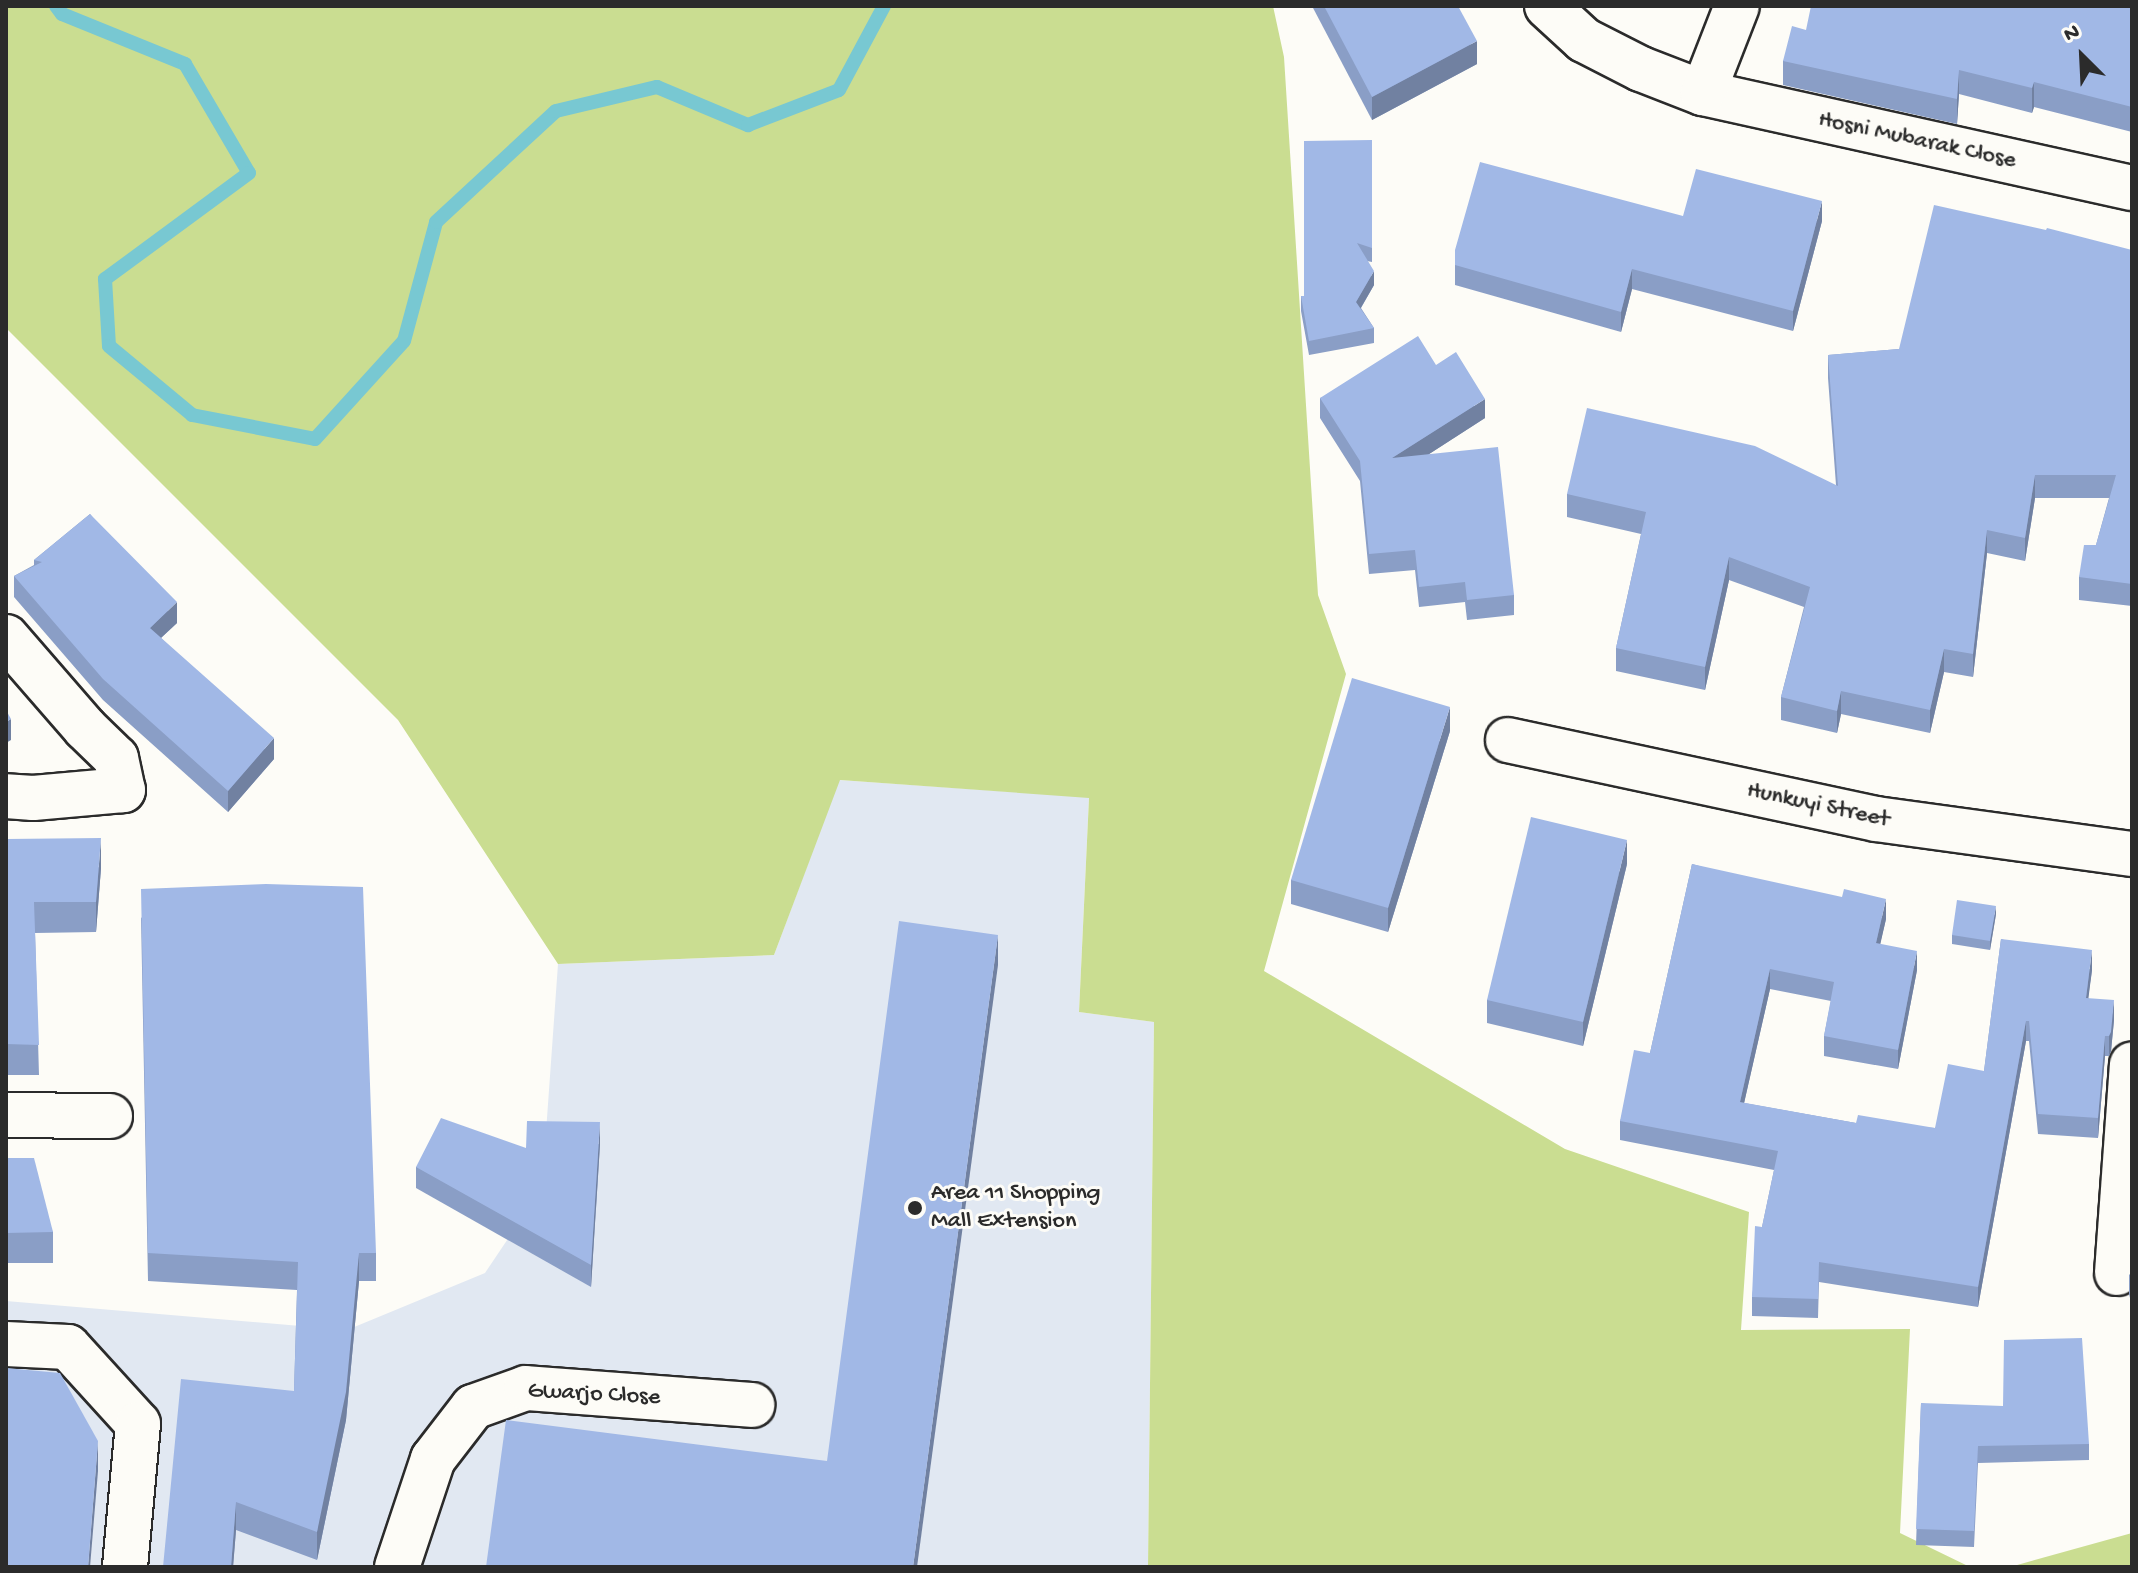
<!DOCTYPE html>
<style>
body{margin:0}
#map{position:relative;width:2138px;height:1573px;overflow:hidden;background:#fdfcf7;font-family:"Gochi Hand",sans-serif}
div>[style]{position:absolute}
.built>*{inset:0;background:#e1e8f2}
.green>*{inset:0;background:#cadd91}
.stream>*{height:14px;margin:-7px;padding:0 7px;transform-origin:7px;border-radius:7px;background:#78c8d2}
.roads{filter:drop-shadow(2px 0 #2b2b2b) drop-shadow(-2px 0 #2b2b2b) drop-shadow(0 2px #2b2b2b) drop-shadow(0 -2px #2b2b2b)}
.minor>*{height:44px;margin:-22px;padding:0 22px;transform-origin:22px;border-radius:22px;background:#fdfcf7}
.wall>*{inset:0;background:#8a9ec6}
.shaded-wall>*{inset:0;background:#7181a1}
.building>*{inset:0;background:#a1b8e6}
.dots>*{width:22px;height:22px;translate:-50% -50%;box-sizing:border-box;border:4px solid #fdfcf7;border-radius:50%}
span{translate:-50% -50%;white-space:nowrap;text-align:center;line-height:1.15;-webkit-text-stroke:6px #fdfcf7;paint-order:stroke}
.street-label{font-size:24px;color:#2b2b2b}
.poi-label{font-size:24px;color:#2b2b2b}
.left{translate:0 -50%;text-align:left}
.frame{position:absolute;inset:0;border:8px solid #2b2b2b;pointer-events:none}
.north{position:absolute;left:2042px;top:16px;width:80px;height:80px;-webkit-text-stroke:6px #fdfcf7;paint-order:stroke;rotate:336deg;font-size:22px;font-weight:700;line-height:32px;text-align:center;color:#2b2b2b}
.north::after{content:'';display:block;margin:auto;width:28px;height:36px;background:#2b2b2b;clip-path:polygon(50% 0,100% 100%,50% 72%,0 100%)}
</style>
<div id="map">
<div class="built">
<i style="clip-path:polygon(839px 780px,1089px 797px,1079px 1012px,1154px 1022px,1148px 1567px,6px 1567px,6px 1301px,347px 1330px,485px 1273px,542px 1188px,558px 964px,774px 955px)"></i>
</div>
<div class="green">
<i style="clip-path:polygon(6px 6px,1273px 6px,1284px 57px,1318px 595px,1346px 674px,1264px 971px,1565px 1149px,1749px 1212px,1741px 1330px,1910px 1329px,1900px 1533px,1970px 1567px,1148px 1567px,1154px 1022px,1079px 1012px,1089px 798px,840px 780px,774px 955px,558px 964px,398px 720px,6px 328px)"></i>
<i style="clip-path:polygon(2132px 1533px,2132px 1567px,2010px 1567px)"></i>
</div>
<div class="stream">
<i style="left:56px;top:6px;width:10px;rotate:53deg"></i>
<i style="left:62px;top:14px;width:133px;rotate:22.1deg"></i>
<i style="left:185px;top:64px;width:126px;rotate:59.6deg"></i>
<i style="left:249px;top:173px;width:179px;rotate:143.6deg"></i>
<i style="left:105px;top:279px;width:67px;rotate:86.6deg"></i>
<i style="left:109px;top:346px;width:108px;rotate:39.7deg"></i>
<i style="left:192px;top:415px;width:125px;rotate:11deg"></i>
<i style="left:315px;top:439px;width:132px;rotate:-47.8deg"></i>
<i style="left:404px;top:341px;width:123px;rotate:-74.9deg"></i>
<i style="left:436px;top:222px;width:163px;rotate:-42.8deg"></i>
<i style="left:556px;top:111px;width:104px;rotate:-13.4deg"></i>
<i style="left:657px;top:87px;width:99px;rotate:22.7deg"></i>
<i style="left:748px;top:125px;width:97px;rotate:-21deg"></i>
<i style="left:839px;top:90px;width:95px;rotate:-61.8deg"></i>
</div>
<div class="roads">
<div class="minor">
<i style="left:1547px;top:6px;width:50px;rotate:42.6deg"></i>
<i style="left:1584px;top:40px;width:64px;rotate:27deg"></i>
<i style="left:1641px;top:69px;width:66px;rotate:21.2deg"></i>
<i style="left:1703px;top:93px;width:439px;rotate:12.5deg"></i>
<i style="left:1703px;top:93px;width:93px;rotate:-68.7deg"></i>
<i style="left:6px;top:637px;width:121px;rotate:49deg"></i>
<i style="left:85px;top:728px;width:43px;rotate:44.1deg"></i>
<i style="left:116px;top:758px;width:33px;rotate:78deg"></i>
<i style="left:123px;top:790px;width:90px;rotate:174.9deg"></i>
<i style="left:33px;top:798px;width:27px;rotate:-176deg"></i>
<i style="left:1508px;top:740px;width:376px;rotate:12.1deg"></i>
<i style="left:1876px;top:819px;width:258px;rotate:7.8deg"></i>
<i style="left:6px;top:1115px;width:104px;rotate:0.6deg"></i>
<i style="left:2117px;top:1273px;width:209px;rotate:-85.9deg"></i>
<i style="left:6px;top:1344px;width:62px;rotate:2.8deg"></i>
<i style="left:68px;top:1347px;width:104px;rotate:47.7deg"></i>
<i style="left:138px;top:1424px;width:144px;rotate:95.2deg"></i>
<i style="left:397px;top:1567px;width:114px;rotate:-71.6deg"></i>
<i style="left:433px;top:1459px;width:66px;rotate:-52.4deg"></i>
<i style="left:473px;top:1407px;width:56px;rotate:-19.7deg"></i>
<i style="left:526px;top:1388px;width:227px;rotate:4.3deg"></i>
</div>
</div>
<div class="wall">
<i style="clip-path:polygon(1312px 6px,1458px 6px,1477px 64px,1372px 120px)"></i>
<i style="clip-path:polygon(2132px 6px,2132px 132px,2034px 107px,2032px 113px,1959px 94px,1957px 124px,1783px 85px,1783px 61px,1806px 30px)"></i>
<i style="clip-path:polygon(1372px 140px,1372px 262px,1367px 261px,1374px 285px,1361px 308px,1374px 328px,1374px 343px,1309px 355px,1301px 311px,1301px 296px,1304px 296px)"></i>
<i style="clip-path:polygon(1683px 216px,1822px 221px,1793px 331px,1632px 289px,1621px 332px,1455px 285px,1455px 250px)"></i>
<i style="clip-path:polygon(2132px 250px,2132px 606px,2079px 600px,2079px 577px,2096px 545px,2109px 498px,2035px 498px,2025px 561px,1987px 553px,1973px 677px,1944px 672px,1930px 733px,1841px 714px,1837px 733px,1781px 720px,1781px 697px,1804px 607px,1729px 580px,1705px 690px,1616px 671px,1616px 648px,1641px 534px,1567px 517px,1567px 494px,1836px 485px,1828px 378px,1828px 355px,1899px 349px)"></i>
<i style="clip-path:polygon(1436px 365px,1485px 418px,1429px 454px,1514px 595px,1514px 615px,1467px 620px,1465px 602px,1419px 607px,1415px 570px,1369px 574px,1360px 481px,1320px 418px,1320px 398px)"></i>
<i style="clip-path:polygon(90px 514px,177px 623px,161px 638px,274px 759px,228px 812px,103px 700px,14px 597px,14px 576px,34px 565px,34px 560px)"></i>
<i style="clip-path:polygon(1450px 731px,1388px 932px,1291px 904px,1291px 880px)"></i>
<i style="clip-path:polygon(6px 839px,101px 868px,96px 932px,35px 933px,39px 1075px,6px 1075px)"></i>
<i style="clip-path:polygon(1627px 864px,1583px 1046px,1487px 1023px,1487px 1000px)"></i>
<i style="clip-path:polygon(1692px 864px,1886px 919px,1880px 944px,1917px 970px,1898px 1069px,1824px 1056px,1824px 1036px,1831px 1001px,1770px 989px,1744px 1103px,1856px 1123px,1935px 1128px,1984px 1071px,2001px 939px,2092px 970px,2088px 998px,2114px 1020px,2111px 1051px,2109px 1056px,2105px 1056px,2098px 1138px,2038px 1134px,2029px 1041px,2026px 1041px,1978px 1307px,1819px 1282px,1818px 1318px,1752px 1316px,1752px 1297px,1762px 1227px,1774px 1170px,1620px 1140px,1620px 1121px,1650px 1053px)"></i>
<i style="clip-path:polygon(1996px 914px,1990px 950px,1952px 944px,1952px 935px)"></i>
<i style="clip-path:polygon(141px 917px,376px 1253px,376px 1281px,359px 1281px,346px 1420px,317px 1560px,236px 1530px,233px 1567px,163px 1567px,294px 1391px,297px 1290px,148px 1281px)"></i>
<i style="clip-path:polygon(600px 1144px,591px 1287px,416px 1188px,416px 1167px,526px 1148px)"></i>
<i style="clip-path:polygon(6px 1158px,53px 1232px,53px 1263px,6px 1263px)"></i>
<i style="clip-path:polygon(2132px 1272px,2132px 1306px,2129px 1294px,2129px 1275px)"></i>
<i style="clip-path:polygon(1921px 1403px,2089px 1444px,2089px 1460px,1978px 1463px,1974px 1547px,1916px 1545px)"></i>
</div>
<div class="shaded-wall">
<i style="clip-path:polygon(1477px 41px,1477px 64px,1372px 120px,1372px 97px)"></i>
<i style="clip-path:polygon(1959px 70px,1959px 94px,1957px 124px,1957px 99px)"></i>
<i style="clip-path:polygon(2034px 82px,2034px 107px,2032px 113px,2032px 88px)"></i>
<i style="clip-path:polygon(1822px 201px,1822px 221px,1793px 331px,1793px 311px)"></i>
<i style="clip-path:polygon(1632px 269px,1632px 289px,1621px 332px,1621px 312px)"></i>
<i style="clip-path:polygon(1374px 271px,1374px 285px,1356px 316px,1356px 302px)"></i>
<i style="clip-path:polygon(1485px 399px,1485px 418px,1392px 478px,1392px 458px)"></i>
<i style="clip-path:polygon(2035px 475px,2035px 498px,2025px 561px,2025px 538px)"></i>
<i style="clip-path:polygon(1987px 530px,1987px 553px,1973px 677px,1973px 654px)"></i>
<i style="clip-path:polygon(1729px 557px,1729px 580px,1705px 690px,1705px 667px)"></i>
<i style="clip-path:polygon(177px 602px,177px 623px,150px 648px,150px 628px)"></i>
<i style="clip-path:polygon(1944px 649px,1944px 672px,1930px 733px,1930px 710px)"></i>
<i style="clip-path:polygon(1841px 691px,1841px 714px,1837px 733px,1837px 711px)"></i>
<i style="clip-path:polygon(1450px 707px,1450px 731px,1388px 932px,1388px 908px)"></i>
<i style="clip-path:polygon(11px 719px,11px 740px,6px 743px,6px 722px)"></i>
<i style="clip-path:polygon(274px 738px,274px 759px,228px 812px,228px 791px)"></i>
<i style="clip-path:polygon(101px 838px,101px 868px,96px 932px,96px 902px)"></i>
<i style="clip-path:polygon(1627px 840px,1627px 864px,1583px 1046px,1583px 1022px)"></i>
<i style="clip-path:polygon(1886px 899px,1886px 919px,1876px 963px,1876px 943px)"></i>
<i style="clip-path:polygon(1996px 906px,1996px 914px,1990px 950px,1990px 941px)"></i>
<i style="clip-path:polygon(998px 935px,998px 965px,917px 1567px,913px 1567px)"></i>
<i style="clip-path:polygon(2092px 950px,2092px 970px,2086px 1017px,2086px 998px)"></i>
<i style="clip-path:polygon(1917px 951px,1917px 970px,1898px 1069px,1898px 1050px)"></i>
<i style="clip-path:polygon(1770px 969px,1770px 989px,1740px 1121px,1740px 1102px)"></i>
<i style="clip-path:polygon(2114px 1000px,2114px 1020px,2111px 1051px,2109px 1056px,2109px 1036px)"></i>
<i style="clip-path:polygon(2026px 1021px,2026px 1041px,1978px 1307px,1978px 1287px)"></i>
<i style="clip-path:polygon(2105px 1036px,2105px 1056px,2098px 1138px,2098px 1118px)"></i>
<i style="clip-path:polygon(600px 1122px,600px 1144px,591px 1287px,591px 1265px)"></i>
<i style="clip-path:polygon(359px 1253px,359px 1281px,346px 1420px,317px 1560px,317px 1532px)"></i>
<i style="clip-path:polygon(98px 1441px,98px 1471px,90px 1567px,88px 1567px)"></i>
<i style="clip-path:polygon(236px 1502px,236px 1530px,233px 1567px,231px 1567px)"></i>
</div>
<div class="building">
<i style="clip-path:polygon(1324px 6px,1458px 6px,1477px 41px,1372px 97px)"></i>
<i style="clip-path:polygon(1811px 6px,2132px 6px,2132px 107px,2034px 82px,2032px 88px,1959px 70px,1957px 99px,1783px 61px,1792px 26px,1806px 30px)"></i>
<i style="clip-path:polygon(1372px 140px,1372px 248px,1357px 243px,1374px 271px,1356px 302px,1374px 328px,1309px 341px,1301px 296px,1304px 296px,1304px 141px)"></i>
<i style="clip-path:polygon(1480px 162px,1683px 216px,1696px 169px,1822px 201px,1793px 311px,1632px 269px,1621px 312px,1455px 265px,1455px 250px)"></i>
<i style="clip-path:polygon(1934px 205px,2046px 230px,2047px 228px,2132px 250px,2132px 584px,2079px 577px,2084px 545px,2096px 545px,2116px 475px,2035px 475px,2025px 538px,1987px 530px,1973px 654px,1944px 649px,1930px 710px,1841px 691px,1837px 711px,1781px 697px,1810px 587px,1729px 557px,1705px 667px,1616px 648px,1646px 512px,1567px 494px,1587px 408px,1755px 446px,1838px 486px,1828px 355px,1899px 349px)"></i>
<i style="clip-path:polygon(1418px 336px,1436px 365px,1456px 352px,1485px 399px,1392px 458px,1498px 447px,1514px 595px,1467px 600px,1465px 582px,1419px 587px,1415px 550px,1369px 554px,1360px 461px,1320px 398px)"></i>
<i style="clip-path:polygon(90px 514px,177px 602px,150px 628px,274px 738px,228px 791px,103px 679px,14px 576px,42px 562px,34px 560px)"></i>
<i style="clip-path:polygon(1352px 678px,1450px 707px,1388px 908px,1291px 880px)"></i>
<i style="clip-path:polygon(6px 710px,11px 719px,6px 722px)"></i>
<i style="clip-path:polygon(1531px 817px,1627px 840px,1583px 1022px,1487px 1000px)"></i>
<i style="clip-path:polygon(101px 838px,96px 902px,34px 902px,39px 1045px,6px 1044px,6px 839px)"></i>
<i style="clip-path:polygon(1692px 864px,1842px 897px,1844px 889px,1886px 899px,1876px 943px,1917px 951px,1898px 1050px,1824px 1036px,1834px 982px,1770px 969px,1740px 1102px,1856px 1123px,1858px 1115px,1935px 1128px,1948px 1064px,1984px 1071px,2001px 939px,2092px 950px,2086px 998px,2114px 1000px,2111px 1032px,2109px 1036px,2105px 1036px,2098px 1118px,2038px 1114px,2029px 1021px,2026px 1021px,1978px 1287px,1819px 1262px,1818px 1299px,1752px 1297px,1755px 1226px,1762px 1227px,1778px 1151px,1620px 1121px,1634px 1050px,1650px 1053px)"></i>
<i style="clip-path:polygon(266px 884px,363px 887px,376px 1253px,359px 1253px,346px 1392px,317px 1532px,236px 1502px,231px 1567px,163px 1567px,181px 1379px,294px 1391px,298px 1262px,148px 1253px,141px 889px)"></i>
<i style="clip-path:polygon(1957px 900px,1996px 906px,1990px 941px,1952px 935px)"></i>
<i style="clip-path:polygon(899px 921px,998px 935px,913px 1567px,486px 1567px,506px 1420px,827px 1461px)"></i>
<i style="clip-path:polygon(441px 1118px,526px 1148px,527px 1121px,600px 1122px,591px 1265px,416px 1167px)"></i>
<i style="clip-path:polygon(6px 1158px,34px 1158px,53px 1232px,6px 1233px)"></i>
<i style="clip-path:polygon(2082px 1338px,2089px 1444px,1978px 1446px,1974px 1531px,1916px 1529px,1921px 1403px,2003px 1406px,2004px 1340px)"></i>
<i style="clip-path:polygon(6px 1368px,60px 1373px,98px 1441px,88px 1567px,6px 1567px)"></i>
</div>
<div class="dots">
<i style="left:915px;top:1208px;background:#2b2b2b"></i>
</div>
<div class="street-label">
<span style="left:1917px;top:141px;rotate:12deg">Hosni Mubarak Close</span>
<span style="left:1818px;top:806px;rotate:12deg">Hunkuyi Street</span>
<span style="left:594px;top:1395px;rotate:3deg">Gwarjo Close</span>
</div>
<div class="poi-label">
<span class="left" style="left:931px;top:1208px">Area 11 Shopping<br>Mall Extension</span>
</div>
<div class="frame"></div>
<div class="north">N</div>
</div>
